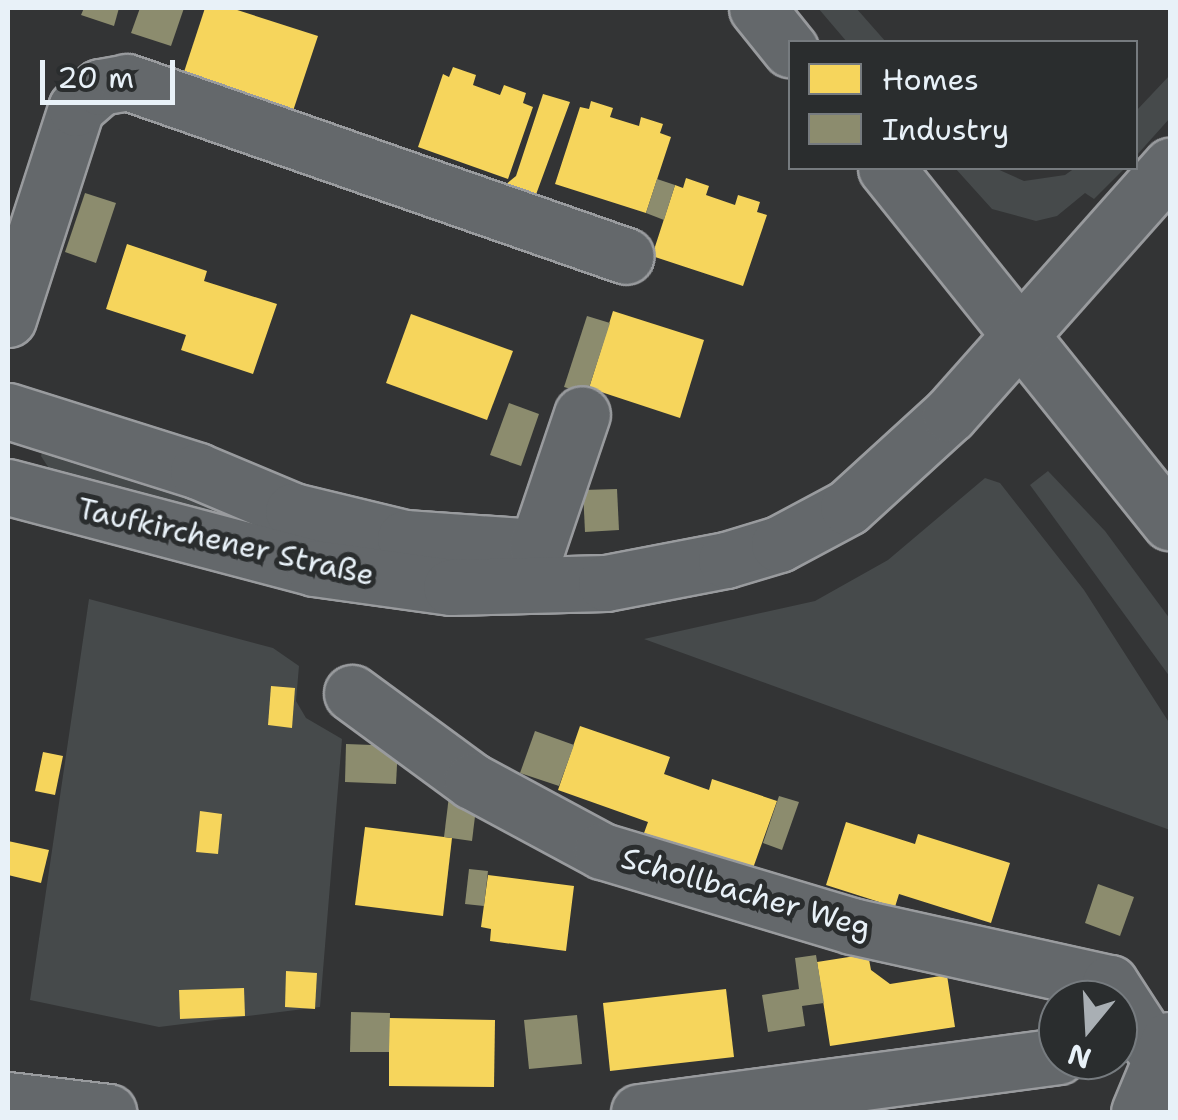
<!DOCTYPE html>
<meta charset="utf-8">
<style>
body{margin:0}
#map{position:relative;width:1178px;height:1120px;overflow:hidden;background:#333435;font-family:"Shantell Sans",sans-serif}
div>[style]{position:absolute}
.green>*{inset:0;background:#464a4b}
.homes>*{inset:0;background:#f6d55c}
.industry>*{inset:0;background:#8c8c6e}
.roads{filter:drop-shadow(2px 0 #999b9e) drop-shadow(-2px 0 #999b9e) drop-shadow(0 2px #999b9e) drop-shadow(0 -2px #999b9e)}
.minor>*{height:55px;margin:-27.5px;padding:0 27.5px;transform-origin:27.5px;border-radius:27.5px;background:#64686b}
.major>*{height:55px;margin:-27.5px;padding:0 27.5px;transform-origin:27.5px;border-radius:27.5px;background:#64686b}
span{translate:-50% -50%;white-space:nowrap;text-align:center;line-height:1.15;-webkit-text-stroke:10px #2a2d2e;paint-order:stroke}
.street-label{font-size:30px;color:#e8f1f8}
.frame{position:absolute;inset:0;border:10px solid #e8f1f8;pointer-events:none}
.legend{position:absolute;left:788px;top:40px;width:350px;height:130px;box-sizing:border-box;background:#2a2d2e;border:2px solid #767b7f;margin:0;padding:12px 18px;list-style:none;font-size:30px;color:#e8f1f8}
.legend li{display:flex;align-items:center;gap:20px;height:50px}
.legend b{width:50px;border:2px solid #767b7f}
.north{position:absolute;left:1038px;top:980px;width:100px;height:100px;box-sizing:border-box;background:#2a2d2e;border:2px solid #767b7f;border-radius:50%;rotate:198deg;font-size:28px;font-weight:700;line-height:40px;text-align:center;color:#e8f1f8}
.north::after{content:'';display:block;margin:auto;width:35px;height:45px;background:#a9afb4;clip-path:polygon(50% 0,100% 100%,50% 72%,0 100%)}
.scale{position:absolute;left:40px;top:60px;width:135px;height:45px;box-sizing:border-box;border:5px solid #e8f1f8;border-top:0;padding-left:12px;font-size:30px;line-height:35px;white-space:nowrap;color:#e8f1f8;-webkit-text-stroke:8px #2a2d2e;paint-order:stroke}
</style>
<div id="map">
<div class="green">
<i style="clip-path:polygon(818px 8px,856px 8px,886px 42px,847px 42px)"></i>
<i style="clip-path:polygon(1170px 75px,1170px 118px,1136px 156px,1136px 111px)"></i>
<i style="clip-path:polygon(955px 168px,995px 168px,1024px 181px,1065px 175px,1075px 168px,1125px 168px,1094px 199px,1085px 193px,1057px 216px,1036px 221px,992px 209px)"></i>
<i style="clip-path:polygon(46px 437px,404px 561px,52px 473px,41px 456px)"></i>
<i style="clip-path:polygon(1048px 471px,1105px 531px,1170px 619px,1170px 677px,1030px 485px)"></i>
<i style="clip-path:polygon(985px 478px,1000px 483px,1084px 590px,1170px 724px,1170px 830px,644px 639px,815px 601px,888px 560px)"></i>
<i style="clip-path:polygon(89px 599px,273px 648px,299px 666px,296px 701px,306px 718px,342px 739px,320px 1007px,159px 1027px,30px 1000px)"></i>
</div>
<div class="homes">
<i style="clip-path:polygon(205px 8px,231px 8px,318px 36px,292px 114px,182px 78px)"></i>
<i style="clip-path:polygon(453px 67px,476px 75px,473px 85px,500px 95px,504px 85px,526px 93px,523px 103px,533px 107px,508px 179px,418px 147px,443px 74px,449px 77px)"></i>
<i style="clip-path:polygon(543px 94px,570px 102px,534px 200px,499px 190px,516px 176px)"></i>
<i style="clip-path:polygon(591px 101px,613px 108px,610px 117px,639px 126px,641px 117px,663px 124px,660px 133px,671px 137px,646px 213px,555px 184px,580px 107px,589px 109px)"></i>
<i style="clip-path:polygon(686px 178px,709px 186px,706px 195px,735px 205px,738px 195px,760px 202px,757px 212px,767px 215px,743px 286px,652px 256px,675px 185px,683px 188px)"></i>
<i style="clip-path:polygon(127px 244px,207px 271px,204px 281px,277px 304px,253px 374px,181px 350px,186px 335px,106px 309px)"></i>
<i style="clip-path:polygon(613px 311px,704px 340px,680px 418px,589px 388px)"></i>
<i style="clip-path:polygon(411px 314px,513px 351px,487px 420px,386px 383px)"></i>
<i style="clip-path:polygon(271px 686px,295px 688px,292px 728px,268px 725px)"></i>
<i style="clip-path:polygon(580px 726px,670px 757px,664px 774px,709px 790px,712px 779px,777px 801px,752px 871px,644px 833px,648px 822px,558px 790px)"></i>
<i style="clip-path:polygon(43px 752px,63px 756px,55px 795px,35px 791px)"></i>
<i style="clip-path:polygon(200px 811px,222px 814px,218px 854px,196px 852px)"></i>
<i style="clip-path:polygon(846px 822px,915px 844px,918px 834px,1010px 863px,991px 923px,899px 894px,895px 907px,826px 885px)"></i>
<i style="clip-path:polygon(365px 827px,452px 838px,443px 916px,355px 905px)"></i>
<i style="clip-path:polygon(8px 841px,49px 850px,41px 883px,8px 875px)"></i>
<i style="clip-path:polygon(488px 875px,574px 886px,566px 951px,490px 941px,491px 929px,481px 927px)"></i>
<i style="clip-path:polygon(868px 954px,871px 970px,890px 984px,947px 975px,955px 1027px,830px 1046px,817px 962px)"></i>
<i style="clip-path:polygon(286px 971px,317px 973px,315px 1009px,285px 1007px)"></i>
<i style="clip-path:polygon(244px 988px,245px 1016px,180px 1019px,179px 990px)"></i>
<i style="clip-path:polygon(726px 989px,734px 1057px,610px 1071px,603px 1003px)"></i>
<i style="clip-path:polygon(389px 1018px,495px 1020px,494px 1087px,389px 1086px)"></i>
</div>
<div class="industry">
<i style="clip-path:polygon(84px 8px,119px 8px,114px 26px,81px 15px)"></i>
<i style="clip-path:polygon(140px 8px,184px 8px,171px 46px,131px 33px)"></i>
<i style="clip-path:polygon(657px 179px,675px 185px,664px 220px,646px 213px)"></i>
<i style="clip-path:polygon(85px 193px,116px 203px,96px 263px,65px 252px)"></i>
<i style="clip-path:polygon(587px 316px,610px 323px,587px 394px,564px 387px)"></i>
<i style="clip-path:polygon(509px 403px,539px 414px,521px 466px,490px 455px)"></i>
<i style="clip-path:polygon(617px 489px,619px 530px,585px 532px,583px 490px)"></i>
<i style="clip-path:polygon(535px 731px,574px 745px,559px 786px,520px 773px)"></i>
<i style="clip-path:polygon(346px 744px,398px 746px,396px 784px,345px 782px)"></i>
<i style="clip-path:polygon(449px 796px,477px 800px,472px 841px,444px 837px)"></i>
<i style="clip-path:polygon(779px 796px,799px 802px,782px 850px,763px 843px)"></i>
<i style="clip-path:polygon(469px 869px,488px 871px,484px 906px,465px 904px)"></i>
<i style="clip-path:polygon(1098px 884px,1134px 897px,1120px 936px,1085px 923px)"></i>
<i style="clip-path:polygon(816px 955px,824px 1003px,802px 1006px,805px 1026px,768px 1032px,762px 995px,799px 989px,795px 958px)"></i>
<i style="clip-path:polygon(351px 1012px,390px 1013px,389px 1052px,350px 1052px)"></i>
<i style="clip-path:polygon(577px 1015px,582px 1064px,529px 1069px,524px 1020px)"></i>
</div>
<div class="roads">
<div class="minor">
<i style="left:8px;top:319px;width:222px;rotate:-72.1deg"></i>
<i style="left:76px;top:108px;width:32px;rotate:-41deg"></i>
<i style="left:100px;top:87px;width:27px;rotate:-10deg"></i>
<i style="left:127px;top:82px;width:528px;rotate:19.22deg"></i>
<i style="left:8px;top:411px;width:199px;rotate:17.5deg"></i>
<i style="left:198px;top:471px;width:103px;rotate:22.8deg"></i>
<i style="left:293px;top:511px;width:115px;rotate:13.6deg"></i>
<i style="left:405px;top:538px;width:132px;rotate:3.9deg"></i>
<i style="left:537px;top:547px;width:140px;rotate:-71.3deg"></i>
<i style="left:352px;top:693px;width:149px;rotate:36.3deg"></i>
<i style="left:472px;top:781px;width:148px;rotate:28.3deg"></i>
<i style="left:602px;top:851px;width:261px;rotate:16.7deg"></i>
<i style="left:852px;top:926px;width:264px;rotate:12.5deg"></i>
<i style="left:1110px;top:983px;width:72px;rotate:57deg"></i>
<i style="left:8px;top:1100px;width:101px;rotate:6.8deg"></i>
<i style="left:639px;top:1112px;width:423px;rotate:-7.6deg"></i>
<i style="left:1139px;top:1112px;width:78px;rotate:-67.4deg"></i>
</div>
<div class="major">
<i style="left:757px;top:8px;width:53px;rotate:51.2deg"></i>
<i style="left:886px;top:168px;width:454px;rotate:51.3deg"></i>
<i style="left:8px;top:487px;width:317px;rotate:14.8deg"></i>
<i style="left:314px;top:568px;width:138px;rotate:7.9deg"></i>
<i style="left:451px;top:587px;width:155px;rotate:-1.5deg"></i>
<i style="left:606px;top:583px;width:122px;rotate:-10.9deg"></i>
<i style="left:726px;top:560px;width:55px;rotate:-16.8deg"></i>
<i style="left:779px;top:544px;width:78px;rotate:-28.2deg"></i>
<i style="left:848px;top:507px;width:138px;rotate:-42.4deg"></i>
<i style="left:950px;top:414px;width:332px;rotate:-48.4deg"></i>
</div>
</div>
<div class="street-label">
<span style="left:226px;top:542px;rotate:13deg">Taufkirchener Straße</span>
<span style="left:746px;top:893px;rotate:16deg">Schollbacher Weg</span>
</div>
<div class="frame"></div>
<ul class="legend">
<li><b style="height:28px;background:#f6d55c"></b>Homes</li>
<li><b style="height:28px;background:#8c8c6e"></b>Industry</li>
</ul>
<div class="north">N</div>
<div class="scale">20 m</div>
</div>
